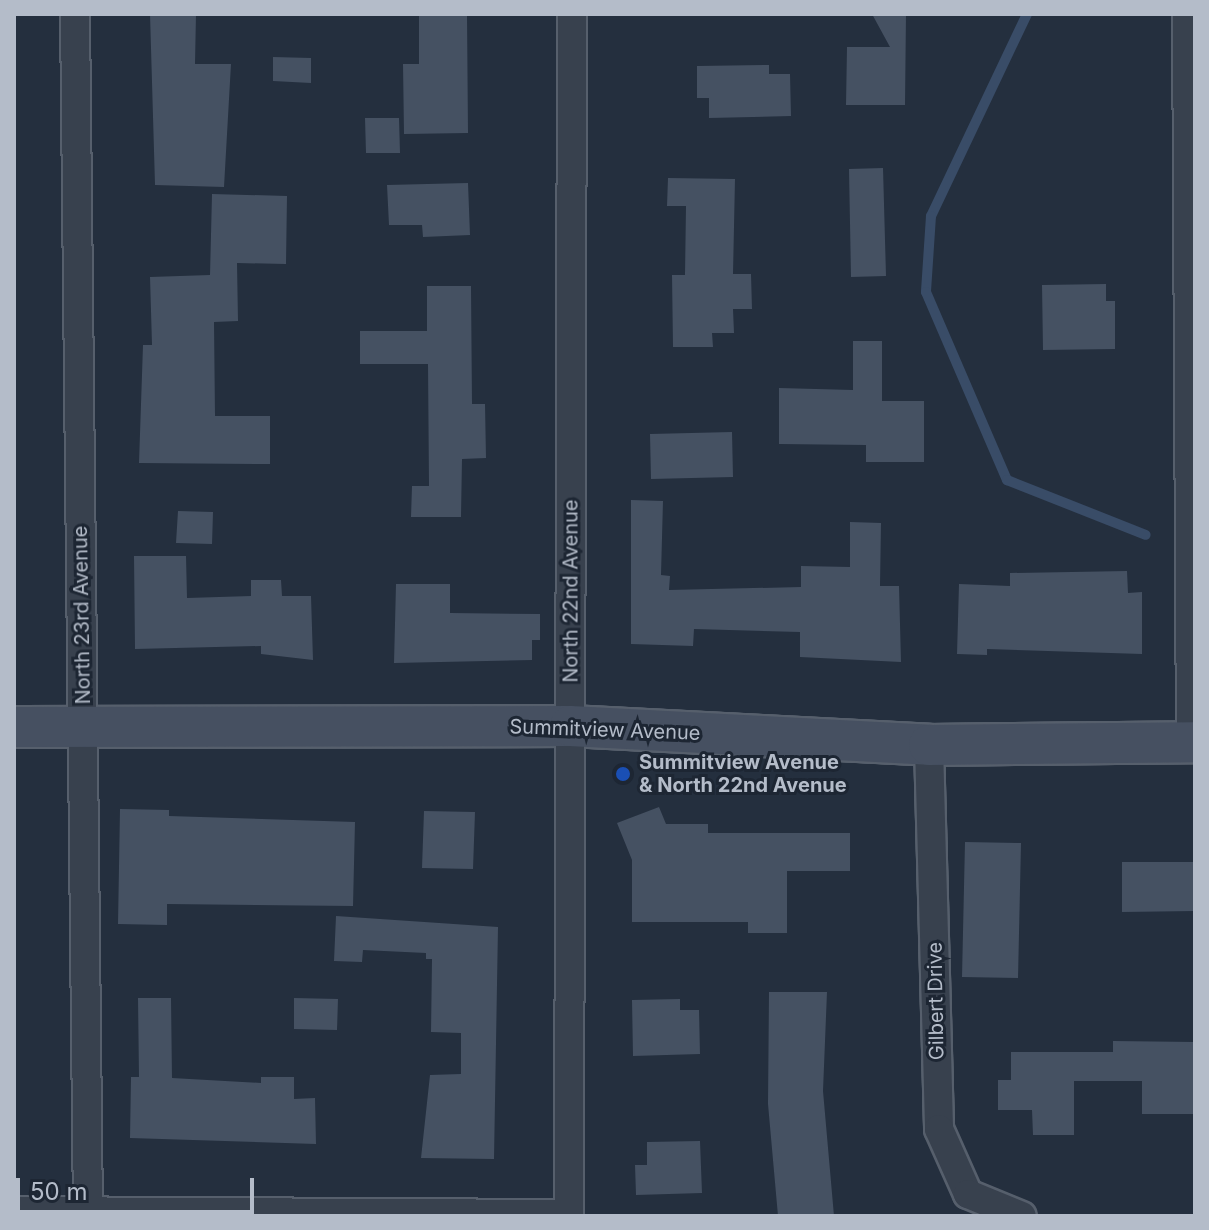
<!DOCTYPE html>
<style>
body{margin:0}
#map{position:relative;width:1209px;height:1230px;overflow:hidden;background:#242f3e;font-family:Inter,sans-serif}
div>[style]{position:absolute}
.stream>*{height:10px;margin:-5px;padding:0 5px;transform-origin:5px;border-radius:5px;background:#394c67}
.building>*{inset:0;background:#455162}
.roads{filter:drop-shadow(2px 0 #565f6c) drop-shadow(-2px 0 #565f6c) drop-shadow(0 2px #565f6c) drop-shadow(0 -2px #565f6c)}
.street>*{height:28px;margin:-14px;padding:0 14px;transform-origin:14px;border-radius:14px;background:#38414e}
.secondary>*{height:40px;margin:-20px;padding:0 20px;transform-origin:20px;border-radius:20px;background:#465061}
.dots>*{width:22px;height:22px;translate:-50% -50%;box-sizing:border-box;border:4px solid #1d2633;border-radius:50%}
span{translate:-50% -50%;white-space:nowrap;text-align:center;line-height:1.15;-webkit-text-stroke:6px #1d2633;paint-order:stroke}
.street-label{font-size:20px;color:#b4bcc9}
.poi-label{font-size:20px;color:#b4bcc9;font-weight:700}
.left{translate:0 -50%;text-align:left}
.frame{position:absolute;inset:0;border:16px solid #b4bcc9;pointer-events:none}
.scale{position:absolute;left:16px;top:1178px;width:238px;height:36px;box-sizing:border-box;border:4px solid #b4bcc9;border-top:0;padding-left:10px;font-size:24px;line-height:28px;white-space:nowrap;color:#b4bcc9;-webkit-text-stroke:6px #1d2633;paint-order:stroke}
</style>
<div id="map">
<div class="stream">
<i style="left:1027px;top:14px;width:224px;rotate:115.4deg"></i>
<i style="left:931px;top:216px;width:76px;rotate:93.8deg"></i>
<i style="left:926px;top:292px;width:205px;rotate:66.7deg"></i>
<i style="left:1007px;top:480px;width:149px;rotate:21.6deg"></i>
</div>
<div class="building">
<i style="clip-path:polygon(150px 14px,196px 14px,195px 64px,231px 64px,224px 187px,155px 185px)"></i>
<i style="clip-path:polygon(419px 14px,467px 14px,468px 133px,404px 134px,403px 64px,419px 64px)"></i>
<i style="clip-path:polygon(872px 14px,906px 14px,905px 105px,846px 105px,847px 47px,890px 47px)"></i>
<i style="clip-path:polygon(273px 57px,311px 58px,311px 83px,273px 81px)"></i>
<i style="clip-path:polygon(769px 65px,769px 74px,790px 74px,791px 116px,709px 118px,709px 98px,697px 98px,697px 66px)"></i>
<i style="clip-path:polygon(365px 118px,399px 118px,400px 153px,366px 153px)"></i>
<i style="clip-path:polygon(883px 168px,886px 276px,851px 277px,849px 169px)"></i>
<i style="clip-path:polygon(668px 178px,735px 179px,733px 274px,751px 274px,752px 309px,733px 309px,734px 333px,712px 333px,713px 347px,673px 347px,672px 275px,685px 275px,686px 206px,667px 206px)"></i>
<i style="clip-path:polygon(468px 183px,470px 235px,423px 237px,422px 225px,389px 225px,387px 185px)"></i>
<i style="clip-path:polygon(212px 194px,287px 196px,286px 264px,237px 263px,238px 321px,214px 322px,215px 416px,270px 416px,270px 464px,139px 463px,143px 345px,152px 345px,150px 277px,210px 275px)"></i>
<i style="clip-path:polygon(1106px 284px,1106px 301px,1115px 301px,1115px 349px,1043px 350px,1042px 285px)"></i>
<i style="clip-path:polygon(427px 286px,471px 286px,472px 404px,485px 404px,486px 458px,462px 459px,461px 517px,411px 517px,412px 486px,429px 486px,428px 364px,360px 364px,360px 331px,427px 331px)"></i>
<i style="clip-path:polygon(853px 341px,882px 341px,882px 401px,924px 401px,924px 462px,866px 462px,866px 445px,779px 444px,779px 388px,853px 390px)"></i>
<i style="clip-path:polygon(732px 432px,733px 477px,651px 479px,650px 434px)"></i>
<i style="clip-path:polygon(631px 500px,663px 501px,661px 575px,670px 576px,669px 590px,801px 587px,801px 566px,850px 567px,850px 522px,881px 523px,880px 586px,899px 586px,901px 662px,800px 657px,800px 632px,694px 629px,693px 646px,631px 644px)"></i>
<i style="clip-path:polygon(178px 511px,213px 512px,212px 544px,176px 543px)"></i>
<i style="clip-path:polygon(134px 556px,186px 556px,187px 598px,251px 596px,251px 580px,281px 580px,282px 596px,311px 596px,313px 660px,261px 654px,261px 646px,135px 649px)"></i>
<i style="clip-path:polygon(1127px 571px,1128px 593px,1142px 592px,1142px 654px,987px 649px,987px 655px,957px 654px,959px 584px,1010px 586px,1010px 573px)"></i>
<i style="clip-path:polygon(396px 584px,450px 584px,450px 613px,540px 614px,540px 640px,532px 640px,532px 660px,394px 663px)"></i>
<i style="clip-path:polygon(659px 807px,666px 824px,708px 824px,708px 833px,850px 833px,850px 871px,787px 871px,787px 933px,748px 933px,748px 922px,632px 922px,632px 860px,617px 823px)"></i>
<i style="clip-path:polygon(120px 809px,169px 810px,169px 816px,355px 822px,353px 906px,167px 904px,167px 925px,118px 924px)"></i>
<i style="clip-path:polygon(424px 811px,475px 812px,473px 869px,422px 868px)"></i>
<i style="clip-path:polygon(965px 842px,1021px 843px,1018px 978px,962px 977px)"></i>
<i style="clip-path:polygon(1122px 862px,1195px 862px,1195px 911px,1122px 912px)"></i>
<i style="clip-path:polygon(336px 916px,498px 927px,494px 1159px,421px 1158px,430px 1075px,461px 1074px,461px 1033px,431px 1032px,432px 959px,426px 959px,426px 953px,363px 950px,362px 962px,334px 961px)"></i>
<i style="clip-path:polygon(769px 992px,827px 992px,823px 1091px,834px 1216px,778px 1216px,768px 1104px)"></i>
<i style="clip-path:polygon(138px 998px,171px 998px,172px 1078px,261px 1083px,261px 1077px,294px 1077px,294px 1099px,315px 1098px,316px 1144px,130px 1138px,131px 1077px,139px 1077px)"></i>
<i style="clip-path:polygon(294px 998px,338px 999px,337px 1030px,294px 1029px)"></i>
<i style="clip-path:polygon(680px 999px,680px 1010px,699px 1010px,700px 1054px,633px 1056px,632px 1000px)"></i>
<i style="clip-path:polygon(1113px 1041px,1195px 1042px,1195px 1114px,1142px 1114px,1142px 1081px,1074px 1081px,1074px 1135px,1033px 1135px,1032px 1110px,998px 1110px,998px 1080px,1011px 1080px,1011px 1052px,1113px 1052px)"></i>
<i style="clip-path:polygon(700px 1141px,702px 1193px,636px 1195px,635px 1165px,647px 1165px,647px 1142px)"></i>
</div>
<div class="roads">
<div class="street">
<i style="left:75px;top:14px;width:1202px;rotate:89.38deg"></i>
<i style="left:1187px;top:14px;width:728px;rotate:89.69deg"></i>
<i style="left:929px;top:745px;width:384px;rotate:88.5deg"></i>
<i style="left:939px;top:1129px;width:71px;rotate:66deg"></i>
<i style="left:968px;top:1194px;width:58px;rotate:22.2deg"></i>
<i style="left:14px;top:1211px;width:555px;rotate:0.31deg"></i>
<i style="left:569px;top:1216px;width:1202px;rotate:-89.86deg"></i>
</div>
<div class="secondary">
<i style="left:14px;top:727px;width:556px;rotate:-0.1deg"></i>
<i style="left:570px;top:726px;width:360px;rotate:3deg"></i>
<i style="left:929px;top:745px;width:266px;rotate:-0.6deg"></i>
</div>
</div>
<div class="dots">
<i style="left:623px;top:774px;background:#1a4fb4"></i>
</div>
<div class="street-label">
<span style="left:571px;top:591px;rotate:-90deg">North 22nd Avenue</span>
<span style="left:82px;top:615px;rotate:-91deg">North 23rd Avenue</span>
<span style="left:605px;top:730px;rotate:2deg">Summitview Avenue</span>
<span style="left:936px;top:1001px;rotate:-91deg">Gilbert Drive</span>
</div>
<div class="poi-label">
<span class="left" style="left:639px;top:774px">Summitview Avenue<br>&amp; North 22nd Avenue</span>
</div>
<div class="frame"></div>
<div class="scale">50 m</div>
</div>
